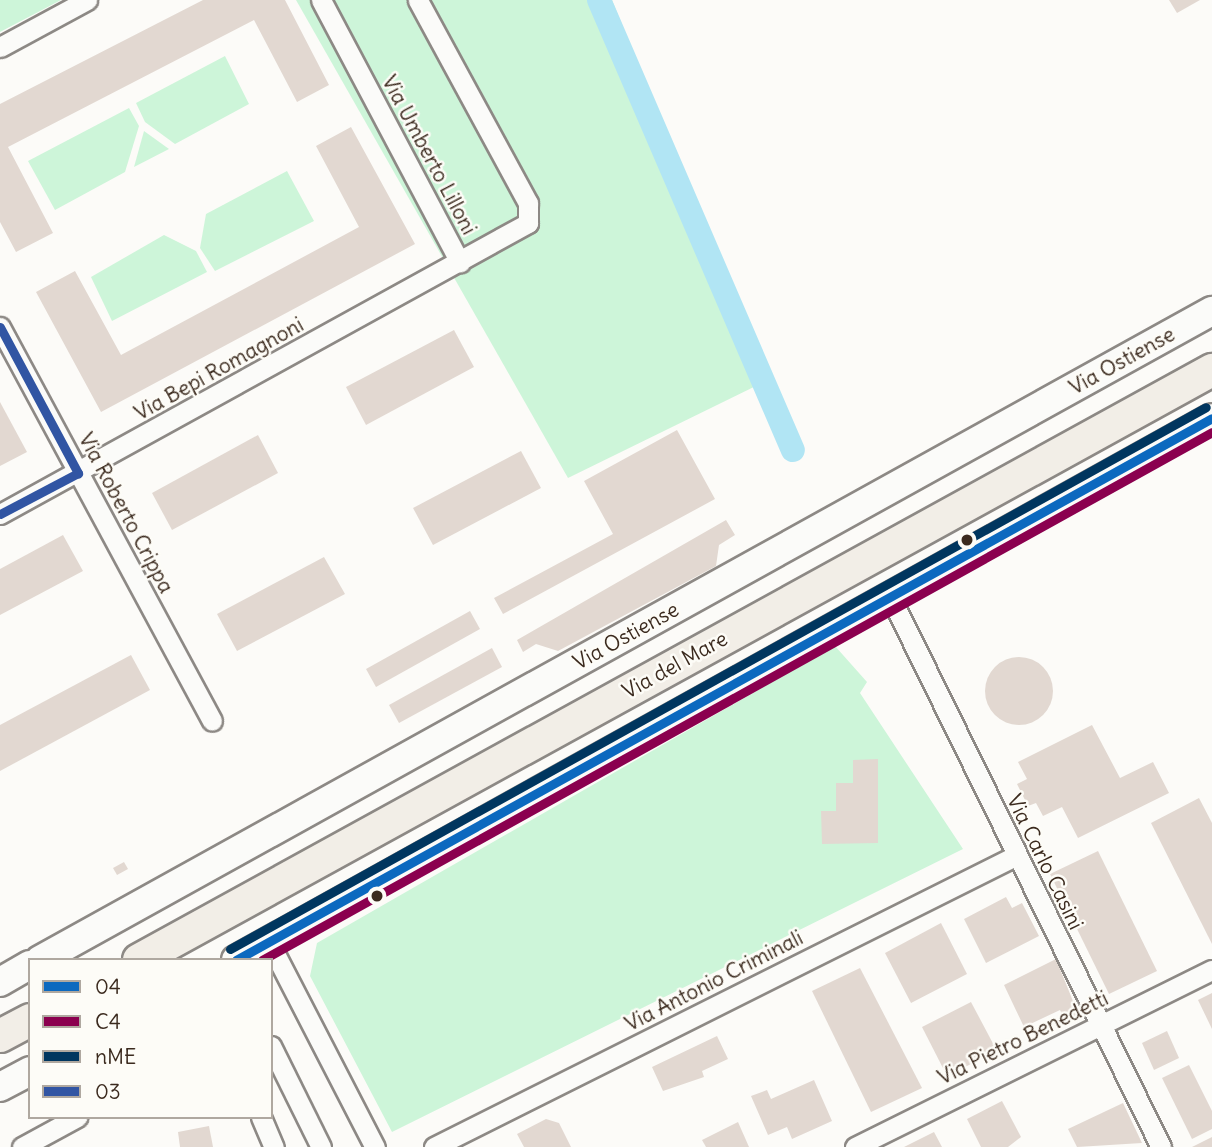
<!DOCTYPE html>
<style>
body{margin:0}
#map{position:relative;width:1212px;height:1147px;overflow:hidden;background:#fcfbf8;font-family:Delius,sans-serif}
div>[style]{position:absolute}
.green>*{inset:0;background:#cdf5d9}
.canal>*{height:24px;margin:-12px;padding:0 12px;transform-origin:12px;border-radius:12px;background:#b1e5f4}
.building>*{inset:0;background:#e2d8d1}
.round{border-radius:50%}
.roads{filter:drop-shadow(2px 0 #8d8985) drop-shadow(-2px 0 #8d8985) drop-shadow(0 2px #8d8985) drop-shadow(0 -2px #8d8985)}
.minor>*{height:19px;margin:-9.5px;padding:0 9.5px;transform-origin:9.5px;border-radius:9.5px;background:#fbfbf9}
.secondary>*{height:28px;margin:-14px;padding:0 14px;transform-origin:14px;border-radius:14px;background:#fbfbf9}
.primary>*{height:32px;margin:-16px;padding:0 16px;transform-origin:16px;border-radius:16px;background:#f2eee7}
.bus-1>*{height:9px;margin:-4.5px;padding:0 4.5px;transform-origin:4.5px;border-radius:4.5px;background:#0c69bf}
.bus-2>*{height:9px;margin:-4.5px;padding:0 4.5px;transform-origin:4.5px;border-radius:4.5px;background:#8b004f}
.bus-3>*{height:9px;margin:-4.5px;padding:0 4.5px;transform-origin:4.5px;border-radius:4.5px;background:#00365f}
.bus-4>*{height:9px;margin:-4.5px;padding:0 4.5px;transform-origin:4.5px;border-radius:4.5px;background:#3155a3}
.dots>*{width:19px;height:19px;translate:-50% -50%;box-sizing:border-box;border:4px solid #fdfcf7;border-radius:50%}
span{translate:-50% -50%;white-space:nowrap;text-align:center;line-height:1.15;-webkit-text-stroke:5px #fdfcf7;paint-order:stroke}
.street-label{font-size:21px;color:#3b2a1e}
.legend{position:absolute;left:28px;top:958px;width:245px;height:161px;box-sizing:border-box;background:#fdfcf7;border:2px solid #afa8a0;margin:0;padding:9px 12px;list-style:none;font-size:21px;color:#3b2a1e}
.legend li{display:flex;align-items:center;gap:14px;height:35px}
.legend b{width:35px;border:2px solid #afa8a0}
</style>
<div id="map">
<div class="green">
<i style="clip-path:polygon(0 0,61px 0,0 32px)"></i>
<i style="clip-path:polygon(296px 0,612px 0,766px 381px,568px 478px)"></i>
<i style="clip-path:polygon(225px 56px,249px 104px,175px 144px,145px 122px,136px 103px)"></i>
<i style="clip-path:polygon(129px 108px,139px 126px,125px 172px,55px 210px,28px 161px)"></i>
<i style="clip-path:polygon(144px 131px,169px 149px,134px 167px)"></i>
<i style="clip-path:polygon(287px 171px,314px 221px,215px 271px,200px 248px,206px 214px)"></i>
<i style="clip-path:polygon(164px 235px,196px 251px,207px 272px,112px 321px,91px 277px)"></i>
<i style="clip-path:polygon(835px 646px,867px 682px,860px 693px,963px 849px,392px 1132px,310px 976px,317px 943px)"></i>
</div>
<div class="canal">
<i style="left:599px;top:0;width:490px;rotate:66.7deg"></i>
</div>
<div class="building">
<i style="clip-path:polygon(203px 0,285px 0,329px 85px,297px 102px,254px 20px,8px 147px,53px 233px,16px 252px,0 222px,0 104px)"></i>
<i style="clip-path:polygon(1169px 0,1200px 0,1177px 13px)"></i>
<i style="clip-path:polygon(351px 127px,415px 244px,101px 412px,36px 292px,75px 271px,121px 355px,359px 227px,316px 146px)"></i>
<i style="clip-path:polygon(454px 330px,474px 367px,366px 425px,346px 387px)"></i>
<i style="clip-path:polygon(0 402px,27px 452px,0 466px)"></i>
<i style="clip-path:polygon(677px 430px,715px 499px,503px 614px,494px 598px,613px 534px,584px 481px)"></i>
<i style="clip-path:polygon(258px 435px,278px 473px,172px 530px,152px 493px)"></i>
<i style="clip-path:polygon(521px 451px,541px 488px,433px 545px,413px 508px)"></i>
<i style="clip-path:polygon(726px 520px,735px 535px,719px 545px,716px 566px,558px 651px,536px 644px,523px 652px,517px 640px)"></i>
<i style="clip-path:polygon(63px 535px,83px 571px,0 615px,0 569px)"></i>
<i style="clip-path:polygon(324px 557px,345px 594px,237px 651px,217px 614px)"></i>
<i style="clip-path:polygon(470px 611px,480px 629px,376px 687px,366px 669px)"></i>
<i style="clip-path:polygon(492px 648px,502px 667px,399px 723px,389px 705px)"></i>
<i style="clip-path:polygon(131px 655px,150px 690px,0 771px,0 725px)"></i>
<i class="round" style="left:985px;top:657px;width:68px;height:68px"></i>
<i style="clip-path:polygon(1092px 725px,1120px 778px,1153px 762px,1169px 793px,1078px 838px,1062px 807px,1043px 816px,1036px 803px,1028px 806px,1017px 784px,1027px 779px,1018px 762px)"></i>
<i style="clip-path:polygon(878px 759px,878px 843px,822px 844px,821px 811px,836px 811px,836px 783px,853px 783px,853px 760px)"></i>
<i style="clip-path:polygon(1199px 798px,1212px 823px,1212px 944px,1151px 823px)"></i>
<i style="clip-path:polygon(1098px 851px,1157px 971px,1109px 994px,1050px 874px)"></i>
<i style="clip-path:polygon(124px 862px,128px 869px,117px 875px,113px 868px)"></i>
<i style="clip-path:polygon(1006px 897px,1012px 908px,1022px 903px,1039px 936px,986px 963px,964px 919px)"></i>
<i style="clip-path:polygon(941px 923px,967px 974px,911px 1003px,885px 953px)"></i>
<i style="clip-path:polygon(1056px 959px,1079px 1016px,1066px 1022px,1060px 1010px,1024px 1027px,1004px 985px)"></i>
<i style="clip-path:polygon(860px 968px,922px 1088px,871px 1112px,812px 991px)"></i>
<i style="clip-path:polygon(1212px 993px,1212px 1029px,1198px 1000px)"></i>
<i style="clip-path:polygon(971px 1002px,997px 1051px,947px 1076px,922px 1027px)"></i>
<i style="clip-path:polygon(1167px 1031px,1179px 1058px,1154px 1070px,1142px 1043px)"></i>
<i style="clip-path:polygon(717px 1036px,728px 1059px,702px 1071px,704px 1077px,663px 1091px,652px 1067px)"></i>
<i style="clip-path:polygon(1189px 1065px,1212px 1111px,1212px 1129px,1192px 1139px,1162px 1078px)"></i>
<i style="clip-path:polygon(814px 1080px,832px 1121px,792px 1139px,787px 1127px,768px 1135px,751px 1096px,767px 1090px,771px 1099px)"></i>
<i style="clip-path:polygon(1002px 1101px,1021px 1137px,1008px 1147px,981px 1147px,967px 1119px)"></i>
<i style="clip-path:polygon(1123px 1103px,1142px 1143px,1077px 1147px,1068px 1129px)"></i>
<i style="clip-path:polygon(546px 1119px,559px 1123px,571px 1147px,524px 1147px,517px 1134px)"></i>
<i style="clip-path:polygon(738px 1122px,749px 1147px,706px 1147px,702px 1140px)"></i>
<i style="clip-path:polygon(209px 1126px,213px 1147px,180px 1147px,178px 1132px)"></i>
<i style="clip-path:polygon(934px 1132px,942px 1147px,904px 1147px)"></i>
<i style="clip-path:polygon(1212px 1137px,1212px 1147px,1192px 1147px)"></i>
</div>
<div class="roads">
<div class="minor">
<i style="left:321px;top:0;width:297px;rotate:62.1deg"></i>
<i style="left:0;top:47px;width:99px;rotate:-28.4deg"></i>
<i style="left:0;top:327px;width:447px;rotate:61.7deg"></i>
<i style="left:0;top:514px;width:603px;rotate:-28.86deg"></i>
<i style="left:528px;top:223px;width:20px;rotate:-90deg"></i>
<i style="left:528px;top:203px;width:231px;rotate:-118.5deg"></i>
<i style="left:890px;top:596px;width:614px;rotate:63.81deg"></i>
<i style="left:269px;top:942px;width:231px;rotate:62.7deg"></i>
<i style="left:271px;top:1046px;width:113px;rotate:63.7deg"></i>
<i style="left:261px;top:1117px;width:33px;rotate:67deg"></i>
<i style="left:22px;top:1147px;width:63px;rotate:-28.6deg"></i>
<i style="left:434px;top:1147px;width:650px;rotate:-26.6deg"></i>
<i style="left:855px;top:1147px;width:398px;rotate:-26.4deg"></i>
</div>
<div class="secondary">
<i style="left:40px;top:960px;width:1340px;rotate:-28.98deg"></i>
<i style="left:236px;top:960px;width:1116px;rotate:-29.04deg"></i>
<i style="left:0;top:982px;width:34px;rotate:-30deg"></i>
<i style="left:0;top:1087px;width:34px;rotate:-28deg"></i>
</div>
<div class="primary">
<i style="left:139px;top:960px;width:1225px;rotate:-28.8deg"></i>
<i style="left:0;top:1036px;width:34px;rotate:-28deg"></i>
</div>
</div>
<div class="bus-1">
<i style="left:236px;top:960px;width:1116px;rotate:-29.04deg"></i>
</div>
<div class="bus-2">
<i style="left:262px;top:960px;width:1087px;rotate:-29.06deg"></i>
</div>
<div class="bus-3">
<i style="left:230px;top:949px;width:1116px;rotate:-29.04deg"></i>
</div>
<div class="bus-4">
<i style="left:0;top:327px;width:166px;rotate:61.9deg"></i>
<i style="left:78px;top:473px;width:88px;rotate:152.3deg"></i>
</div>
<div class="dots">
<i style="left:967px;top:540px;background:#3b2a1e"></i>
<i style="left:377px;top:896px;background:#3b2a1e"></i>
</div>
<div class="street-label">
<span style="left:429px;top:155px;rotate:62deg">Via Umberto Lilloni</span>
<span style="left:1122px;top:361px;rotate:-29deg">Via Ostiense</span>
<span style="left:219px;top:369px;rotate:-29deg">Via Bepi Romagnoni</span>
<span style="left:126px;top:513px;rotate:62deg">Via Roberto Crippa</span>
<span style="left:626px;top:636px;rotate:-29deg">Via Ostiense</span>
<span style="left:675px;top:665px;rotate:-29deg">Via del Mare</span>
<span style="left:1045px;top:862px;rotate:64deg">Via Carlo Casini</span>
<span style="left:714px;top:981px;rotate:-27deg">Via Antonio Criminali</span>
<span style="left:1023px;top:1038px;rotate:-26deg">Via Pietro Benedetti</span>
</div>
<ul class="legend">
<li><b style="height:9px;background:#0c69bf"></b>04</li>
<li><b style="height:9px;background:#8b004f"></b>C4</li>
<li><b style="height:9px;background:#00365f"></b>nME</li>
<li><b style="height:9px;background:#3155a3"></b>03</li>
</ul>
</div>
